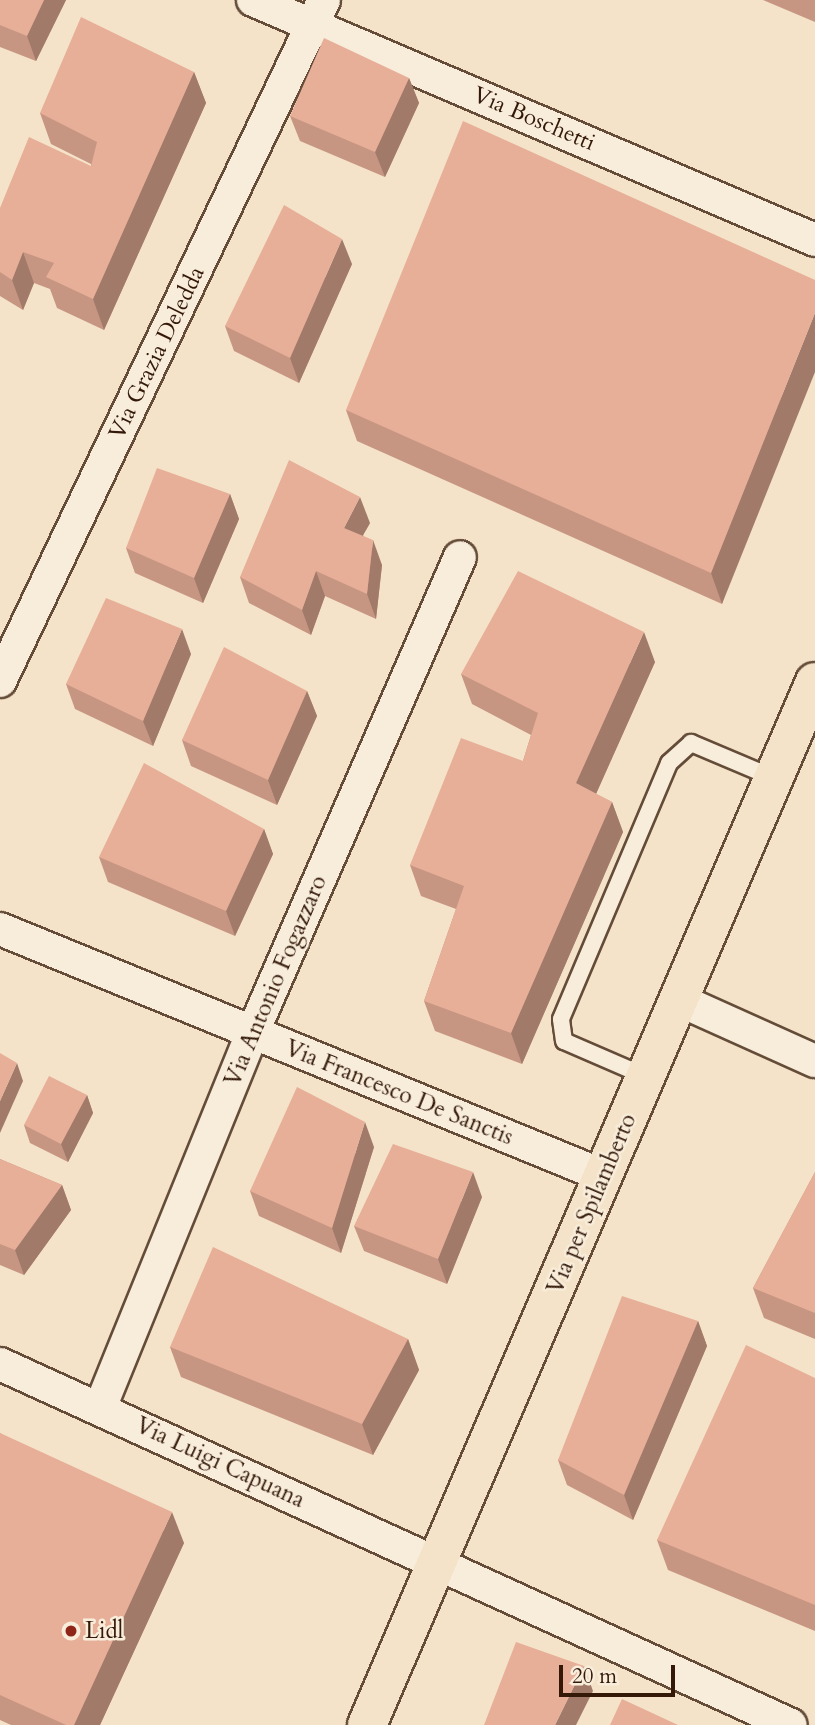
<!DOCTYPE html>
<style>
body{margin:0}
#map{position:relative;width:815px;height:1725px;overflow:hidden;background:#f4e3c8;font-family:Cardo,serif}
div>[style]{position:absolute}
.roads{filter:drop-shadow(2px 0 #644c39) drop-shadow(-2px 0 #644c39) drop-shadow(0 2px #644c39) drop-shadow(0 -2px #644c39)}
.service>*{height:16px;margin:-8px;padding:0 8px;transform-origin:8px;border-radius:8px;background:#f8eddb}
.minor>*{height:32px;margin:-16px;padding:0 16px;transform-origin:16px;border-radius:16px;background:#f8eddb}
.primary>*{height:38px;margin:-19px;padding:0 19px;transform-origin:19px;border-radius:19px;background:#f4e3c8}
.wall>*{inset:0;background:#c79683}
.shaded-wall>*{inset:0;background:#a27a6a}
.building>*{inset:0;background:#e7ae98}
.dots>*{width:19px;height:19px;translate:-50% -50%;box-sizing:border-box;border:4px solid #f8eddb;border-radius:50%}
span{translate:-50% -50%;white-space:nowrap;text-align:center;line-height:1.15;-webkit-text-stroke:5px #f8eddb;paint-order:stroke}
.street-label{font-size:23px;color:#341909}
.poi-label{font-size:23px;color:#341909}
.left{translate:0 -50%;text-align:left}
.scale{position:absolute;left:559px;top:1665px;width:116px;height:32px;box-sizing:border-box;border:4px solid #341909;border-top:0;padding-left:9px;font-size:21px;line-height:24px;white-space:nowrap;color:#341909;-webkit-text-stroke:5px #f8eddb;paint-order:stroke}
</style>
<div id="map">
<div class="roads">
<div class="service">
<i style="left:647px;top:1077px;width:90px;rotate:-156.6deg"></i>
<i style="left:564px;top:1041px;width:22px;rotate:-98deg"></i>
<i style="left:561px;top:1019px;width:278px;rotate:-67.1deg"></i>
<i style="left:669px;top:763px;width:30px;rotate:-42deg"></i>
<i style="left:691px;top:743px;width:90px;rotate:22.9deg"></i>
</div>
<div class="minor">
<i style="left:253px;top:0;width:611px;rotate:23.12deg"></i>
<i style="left:0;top:681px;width:754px;rotate:-64.56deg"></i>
<i style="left:0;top:929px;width:653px;rotate:22.24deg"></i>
<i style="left:679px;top:1000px;width:149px;rotate:24.2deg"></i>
<i style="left:0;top:1364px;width:869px;rotate:24.53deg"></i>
<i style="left:100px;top:1408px;width:404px;rotate:-67.9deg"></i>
<i style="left:252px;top:1034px;width:520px;rotate:-66.44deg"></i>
</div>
<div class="primary">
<i style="left:367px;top:1725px;width:1135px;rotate:-66.76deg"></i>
</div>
</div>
<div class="wall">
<i style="clip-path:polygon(0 0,66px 0,36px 61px,0 47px)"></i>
<i style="clip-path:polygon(763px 0,815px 0,815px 22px)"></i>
<i style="clip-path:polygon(194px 72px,206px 103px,104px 330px,57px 308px,50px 289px,34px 283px,23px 310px,0 296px,0 208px,91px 166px,91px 164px,51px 144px,40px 113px)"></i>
<i style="clip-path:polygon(409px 78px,419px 103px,385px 177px,300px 141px,290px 116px)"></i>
<i style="clip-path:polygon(352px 264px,299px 383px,234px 351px,225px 326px)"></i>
<i style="clip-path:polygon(815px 280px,722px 604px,357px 441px,346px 410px)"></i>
<i style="clip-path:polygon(230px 494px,239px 519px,203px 603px,135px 573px,126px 548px)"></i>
<i style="clip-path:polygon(370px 523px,363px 535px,382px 565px,376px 619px,325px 596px,311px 635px,249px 603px,240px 577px)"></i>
<i style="clip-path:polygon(191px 654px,153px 746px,75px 709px,66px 684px)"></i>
<i style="clip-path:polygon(655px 662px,596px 794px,612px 802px,623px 832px,522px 1064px,435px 1031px,424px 1001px,456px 909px,421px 896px,410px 865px,523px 761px,531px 735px,472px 704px,461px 674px)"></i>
<i style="clip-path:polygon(307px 691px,317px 716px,277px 805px,191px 766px,182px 740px)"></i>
<i style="clip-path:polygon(264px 829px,273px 854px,235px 936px,108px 882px,99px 857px)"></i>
<i style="clip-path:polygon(87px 1095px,93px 1113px,68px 1162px,30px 1143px,24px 1125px)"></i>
<i style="clip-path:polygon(374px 1147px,341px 1253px,259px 1216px,250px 1191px)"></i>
<i style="clip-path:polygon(0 1159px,62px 1185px,71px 1210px,24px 1275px,0 1265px)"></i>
<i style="clip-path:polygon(815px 1172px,815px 1339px,764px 1318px,753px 1288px)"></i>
<i style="clip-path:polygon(482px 1197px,447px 1284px,364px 1251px,354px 1226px)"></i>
<i style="clip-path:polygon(698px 1321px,707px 1346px,633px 1520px,567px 1485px,558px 1460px)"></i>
<i style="clip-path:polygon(408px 1339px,419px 1370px,373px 1455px,181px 1377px,170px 1347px)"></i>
<i style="clip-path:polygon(815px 1378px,815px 1631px,668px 1570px,657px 1540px)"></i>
<i style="clip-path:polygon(0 1433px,184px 1543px,100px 1725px,11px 1725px,0 1720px)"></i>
</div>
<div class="shaded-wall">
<i style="clip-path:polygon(44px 0,66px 0,36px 61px,27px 36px)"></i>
<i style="clip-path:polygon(194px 72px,206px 103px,104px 330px,93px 299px)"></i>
<i style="clip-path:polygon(409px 78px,419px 103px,385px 177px,375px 152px)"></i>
<i style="clip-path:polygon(342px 239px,352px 264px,299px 383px,290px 358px)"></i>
<i style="clip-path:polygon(23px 252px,34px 283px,23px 310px,12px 280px)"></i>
<i style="clip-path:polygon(815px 313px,815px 372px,722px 604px,711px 573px)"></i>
<i style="clip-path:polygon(230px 494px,239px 519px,203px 603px,194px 578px)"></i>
<i style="clip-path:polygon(360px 497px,370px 523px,353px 553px,344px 528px)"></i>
<i style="clip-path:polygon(373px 540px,382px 565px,376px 619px,367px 594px)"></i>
<i style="clip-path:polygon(316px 571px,325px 596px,311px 635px,302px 610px)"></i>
<i style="clip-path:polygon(182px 629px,191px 654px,153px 746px,143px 721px)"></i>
<i style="clip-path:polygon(644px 632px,655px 662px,587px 814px,576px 783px)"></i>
<i style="clip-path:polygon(307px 691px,317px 716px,277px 805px,268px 780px)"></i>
<i style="clip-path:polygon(612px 802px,623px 832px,522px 1064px,511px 1033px)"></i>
<i style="clip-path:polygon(264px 829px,273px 854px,235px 936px,226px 911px)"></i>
<i style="clip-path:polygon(17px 1063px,23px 1081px,0 1133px,0 1101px)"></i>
<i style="clip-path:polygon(87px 1095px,93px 1113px,68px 1162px,61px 1144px)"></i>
<i style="clip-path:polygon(365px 1122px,374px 1147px,341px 1253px,332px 1228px)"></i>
<i style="clip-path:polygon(473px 1172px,482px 1197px,447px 1284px,438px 1259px)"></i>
<i style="clip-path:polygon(62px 1185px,71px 1210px,24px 1275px,15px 1250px)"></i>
<i style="clip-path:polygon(698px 1321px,707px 1346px,633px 1520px,624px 1495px)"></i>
<i style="clip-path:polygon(408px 1339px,419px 1370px,373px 1455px,362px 1424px)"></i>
<i style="clip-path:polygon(172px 1512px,184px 1543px,100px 1725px,74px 1725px)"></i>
<i style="clip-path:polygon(584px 1666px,593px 1691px,576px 1725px,555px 1725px)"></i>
</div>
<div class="building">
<i style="clip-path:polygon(0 0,44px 0,27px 36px,0 25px)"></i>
<i style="clip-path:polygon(81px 17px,194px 72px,93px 299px,46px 277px,54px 263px,23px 252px,12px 280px,0 272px,0 208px,29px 137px,91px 166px,97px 142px,40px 113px)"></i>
<i style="clip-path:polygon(324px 38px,409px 78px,375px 152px,290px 116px)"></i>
<i style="clip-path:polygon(463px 121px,815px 280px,815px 313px,711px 573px,346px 410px)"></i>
<i style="clip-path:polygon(284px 205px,342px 239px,290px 358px,225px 326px)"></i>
<i style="clip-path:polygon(289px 460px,360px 497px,344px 528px,373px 540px,367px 594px,316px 571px,302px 610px,240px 577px)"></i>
<i style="clip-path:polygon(157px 468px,230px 494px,194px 578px,126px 548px)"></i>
<i style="clip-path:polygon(518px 571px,644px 632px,576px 783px,612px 802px,511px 1033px,424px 1001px,464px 886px,410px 865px,461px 738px,523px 761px,538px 713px,461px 674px)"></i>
<i style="clip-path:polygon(106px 598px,182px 629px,143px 721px,66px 684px)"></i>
<i style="clip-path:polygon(224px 647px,307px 691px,268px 780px,182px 740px)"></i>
<i style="clip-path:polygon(144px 763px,264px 829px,226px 911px,99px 857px)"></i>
<i style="clip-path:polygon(0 1053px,17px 1063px,0 1101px)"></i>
<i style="clip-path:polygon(49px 1076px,87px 1095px,61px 1144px,24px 1125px)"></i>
<i style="clip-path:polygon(297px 1087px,365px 1122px,332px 1228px,250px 1191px)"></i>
<i style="clip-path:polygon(393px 1144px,473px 1172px,438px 1259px,354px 1226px)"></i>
<i style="clip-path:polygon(0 1159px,62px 1185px,15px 1250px,0 1244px)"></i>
<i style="clip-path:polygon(815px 1172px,815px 1313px,753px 1288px)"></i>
<i style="clip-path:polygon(213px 1247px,408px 1339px,362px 1424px,170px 1347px)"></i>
<i style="clip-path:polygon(622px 1296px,698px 1321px,624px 1495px,558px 1460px)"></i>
<i style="clip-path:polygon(746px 1345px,815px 1378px,815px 1605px,657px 1540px)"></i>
<i style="clip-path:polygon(0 1433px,172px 1512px,74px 1725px,66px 1725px,0 1695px)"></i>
<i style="clip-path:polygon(516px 1642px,584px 1666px,555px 1725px,484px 1725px)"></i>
<i style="clip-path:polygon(622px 1699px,678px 1725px,610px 1725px)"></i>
</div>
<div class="dots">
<i style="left:71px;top:1631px;background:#8f2418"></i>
</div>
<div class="street-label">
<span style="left:534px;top:119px;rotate:23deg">Via Boschetti</span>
<span style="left:157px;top:353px;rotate:-64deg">Via Grazia Deledda</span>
<span style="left:276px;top:981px;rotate:-67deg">Via Antonio Fogazzaro</span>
<span style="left:399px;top:1093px;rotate:22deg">Via Francesco De Sanctis</span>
<span style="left:592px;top:1204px;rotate:-67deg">Via per Spilamberto</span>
<span style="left:220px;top:1463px;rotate:25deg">Via Luigi Capuana</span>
</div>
<div class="poi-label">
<span class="left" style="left:85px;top:1631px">Lidl</span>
</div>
<div class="scale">20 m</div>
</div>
